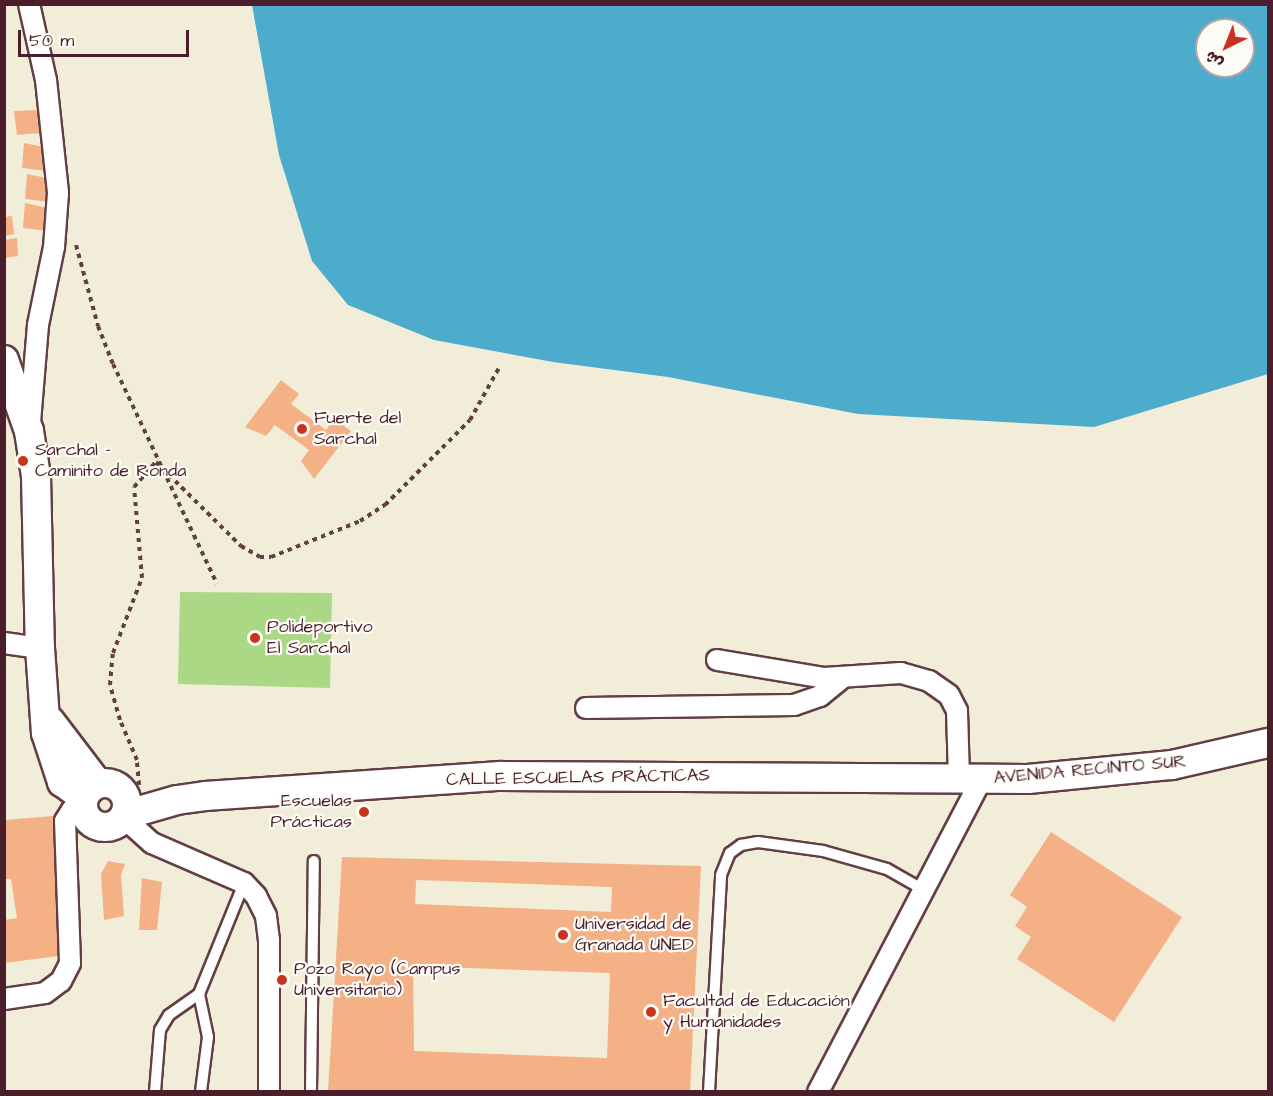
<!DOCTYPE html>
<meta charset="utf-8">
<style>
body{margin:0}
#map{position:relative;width:1273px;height:1096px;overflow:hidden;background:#f2edd8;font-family:"Architects Daughter","Playpen Sans Arabic",sans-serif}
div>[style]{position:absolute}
.green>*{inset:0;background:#abd885}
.water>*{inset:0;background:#4dabcc}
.building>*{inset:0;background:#f4b185}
.path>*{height:4px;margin-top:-2px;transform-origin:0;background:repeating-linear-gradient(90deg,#633e45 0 4.5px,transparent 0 9px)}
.roads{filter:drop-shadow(2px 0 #633e45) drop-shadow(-2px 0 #633e45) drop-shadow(0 2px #633e45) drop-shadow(0 -2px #633e45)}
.service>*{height:10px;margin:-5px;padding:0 5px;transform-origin:5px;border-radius:5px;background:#fff}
.minor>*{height:20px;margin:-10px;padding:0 10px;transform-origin:10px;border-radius:10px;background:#fff}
.secondary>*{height:28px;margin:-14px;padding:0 14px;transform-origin:14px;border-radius:14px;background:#fff}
.secondary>.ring{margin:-14px;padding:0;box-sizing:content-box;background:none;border:28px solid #fff;border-radius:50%}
.dots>*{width:16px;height:16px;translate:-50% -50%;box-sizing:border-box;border:3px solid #fdfcf7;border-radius:50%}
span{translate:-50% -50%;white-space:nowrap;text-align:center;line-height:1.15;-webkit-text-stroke:4.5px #fdfcf7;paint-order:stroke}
.poi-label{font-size:18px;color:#4a1f2b}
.left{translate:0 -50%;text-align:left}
.right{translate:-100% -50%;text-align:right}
.street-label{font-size:18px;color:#4a1f2b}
.frame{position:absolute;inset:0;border:6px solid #4a1f2b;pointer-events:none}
.north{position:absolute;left:1195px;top:18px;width:60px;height:60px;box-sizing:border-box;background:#fdfcf7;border:2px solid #b5a4a5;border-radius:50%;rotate:223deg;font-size:16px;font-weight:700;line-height:24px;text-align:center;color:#4a1f2b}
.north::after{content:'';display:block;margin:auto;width:21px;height:27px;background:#c8321e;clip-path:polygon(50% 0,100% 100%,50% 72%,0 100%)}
.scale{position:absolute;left:18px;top:30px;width:171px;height:27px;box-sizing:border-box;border:3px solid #4a1f2b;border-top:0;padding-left:8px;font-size:18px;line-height:21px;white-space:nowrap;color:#4a1f2b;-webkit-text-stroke:4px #fdfcf7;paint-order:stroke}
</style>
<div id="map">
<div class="green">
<i style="clip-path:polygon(180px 592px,332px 593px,330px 688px,178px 684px)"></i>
</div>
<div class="water">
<i style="clip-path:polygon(evenodd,252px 5px,1268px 5px,1268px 374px,1094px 427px,858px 414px,668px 377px,553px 362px,434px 340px,348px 305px,312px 261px,279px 155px,252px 5px,1207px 30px,1243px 30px,1243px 66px,1207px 66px,1207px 30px)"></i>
</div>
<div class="building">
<i style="clip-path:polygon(37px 110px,40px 133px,17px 135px,14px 111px)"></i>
<i style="clip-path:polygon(24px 143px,48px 148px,47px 171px,22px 168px)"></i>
<i style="clip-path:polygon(27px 174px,51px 179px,50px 202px,25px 199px)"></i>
<i style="clip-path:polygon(25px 203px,48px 208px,48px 231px,23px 228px)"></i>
<i style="clip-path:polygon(12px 216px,14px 234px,4px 236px,4px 217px)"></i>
<i style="clip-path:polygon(17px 238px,18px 256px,4px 258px,4px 240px)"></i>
<i style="clip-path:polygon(281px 380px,299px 394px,291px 404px,326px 430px,334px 419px,351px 431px,314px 479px,301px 461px,309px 450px,275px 425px,266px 436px,245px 427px)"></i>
<i style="clip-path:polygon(53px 816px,66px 955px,4px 963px,4px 920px,17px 918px,11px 879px,4px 879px,4px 820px)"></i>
<i style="clip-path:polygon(1051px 832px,1182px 917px,1114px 1022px,1017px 959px,1031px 937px,1015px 926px,1027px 907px,1010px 895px)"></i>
<i style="clip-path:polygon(evenodd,342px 857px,701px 866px,690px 1092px,328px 1092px,342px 857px,416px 880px,612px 887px,611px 912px,415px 904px,416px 880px,342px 857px,413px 966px,610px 973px,607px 1058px,414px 1051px,413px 966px)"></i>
<i style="clip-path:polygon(108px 861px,125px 864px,121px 875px,124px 916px,104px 920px,101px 874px)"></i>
<i style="clip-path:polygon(142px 878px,162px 882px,157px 930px,139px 930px)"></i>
</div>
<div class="path">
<i style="left:76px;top:245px;width:84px;rotate:74.8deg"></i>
<i style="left:98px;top:326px;width:41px;rotate:68.5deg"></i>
<i style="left:113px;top:364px;width:243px;rotate:64.7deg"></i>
<i style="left:139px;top:785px;width:25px;rotate:-95deg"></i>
<i style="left:137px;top:760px;width:43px;rotate:-113deg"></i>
<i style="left:120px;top:720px;width:36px;rotate:-106deg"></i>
<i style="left:110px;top:685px;width:32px;rotate:-85deg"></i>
<i style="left:113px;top:653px;width:80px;rotate:-68.9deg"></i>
<i style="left:142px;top:578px;width:91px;rotate:-95deg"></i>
<i style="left:134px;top:487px;width:33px;rotate:-49deg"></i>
<i style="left:156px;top:462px;width:120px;rotate:44.7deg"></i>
<i style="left:241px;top:546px;width:22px;rotate:30deg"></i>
<i style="left:260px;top:557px;width:11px"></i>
<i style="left:271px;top:557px;width:96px;rotate:-22deg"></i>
<i style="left:360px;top:521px;width:30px;rotate:-33deg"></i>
<i style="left:385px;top:505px;width:120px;rotate:-45deg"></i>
<i style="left:470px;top:420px;width:62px;rotate:-60.9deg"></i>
</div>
<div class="roads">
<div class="service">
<i style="left:199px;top:994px;width:44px;rotate:78.2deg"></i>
<i style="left:208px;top:1037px;width:55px;rotate:97.3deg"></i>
<i style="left:155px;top:1092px;width:62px;rotate:-85.4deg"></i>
<i style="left:160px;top:1030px;width:17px;rotate:-59deg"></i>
<i style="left:169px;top:1015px;width:37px;rotate:-35deg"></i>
<i style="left:199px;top:994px;width:120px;rotate:-67.9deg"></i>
<i style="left:311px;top:1092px;width:231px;rotate:-89.3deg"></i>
<i style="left:709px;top:1092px;width:217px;rotate:-86.8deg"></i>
<i style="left:721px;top:875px;width:24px;rotate:-68deg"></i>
<i style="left:730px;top:853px;width:14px;rotate:-36deg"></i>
<i style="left:741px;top:845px;width:17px;rotate:-10deg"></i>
<i style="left:758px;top:842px;width:66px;rotate:7.9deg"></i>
<i style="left:823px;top:851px;width:66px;rotate:15.7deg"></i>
<i style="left:887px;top:869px;width:43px;rotate:29.6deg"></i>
</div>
<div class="minor">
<i style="left:29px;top:4px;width:78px;rotate:77.4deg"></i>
<i style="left:46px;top:80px;width:114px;rotate:83.9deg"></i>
<i style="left:58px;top:193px;width:54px;rotate:94.2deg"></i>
<i style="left:54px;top:247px;width:80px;rotate:101.6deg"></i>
<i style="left:38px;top:325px;width:98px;rotate:94.7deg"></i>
<i style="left:4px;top:643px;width:36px;rotate:8deg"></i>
<i style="left:717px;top:660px;width:109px;rotate:9.5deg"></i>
<i style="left:824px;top:678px;width:77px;rotate:-3.7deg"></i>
<i style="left:901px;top:673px;width:29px;rotate:16deg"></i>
<i style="left:929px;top:681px;width:24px;rotate:35deg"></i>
<i style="left:949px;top:695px;width:18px;rotate:63deg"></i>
<i style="left:957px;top:711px;width:69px;rotate:88.3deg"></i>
<i style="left:586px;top:708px;width:208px;rotate:-0.8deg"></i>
<i style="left:794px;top:705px;width:28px;rotate:-19deg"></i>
<i style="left:820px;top:696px;width:27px;rotate:-39deg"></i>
<i style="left:123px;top:817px;width:39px;rotate:42deg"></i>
<i style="left:152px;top:843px;width:100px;rotate:23.5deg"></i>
<i style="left:244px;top:883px;width:18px;rotate:47deg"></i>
<i style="left:256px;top:896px;width:22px;rotate:63deg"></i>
<i style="left:266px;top:916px;width:24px;rotate:83deg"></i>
<i style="left:269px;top:940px;width:152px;rotate:90deg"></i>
<i style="left:4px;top:999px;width:41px;rotate:-8.3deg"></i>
<i style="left:45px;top:993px;width:20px;rotate:-37deg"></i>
<i style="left:61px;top:981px;width:20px;rotate:-63deg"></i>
<i style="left:70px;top:963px;width:142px;rotate:-92deg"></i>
<i style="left:65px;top:821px;width:13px;rotate:-58deg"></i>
<i style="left:72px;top:810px;width:11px;rotate:-5deg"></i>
<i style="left:818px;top:1092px;width:352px;rotate:-62.4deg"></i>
</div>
<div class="secondary">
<i style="left:4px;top:360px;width:75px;rotate:70.6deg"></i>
<i style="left:29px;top:431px;width:46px;rotate:81.2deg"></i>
<i style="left:36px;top:476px;width:172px;rotate:88.7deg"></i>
<i style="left:40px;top:648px;width:85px;rotate:86deg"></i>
<i style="left:46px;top:733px;width:52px;rotate:71.9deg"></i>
<i style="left:62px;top:782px;width:27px;rotate:36deg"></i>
<i style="left:50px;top:721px;width:79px;rotate:52.7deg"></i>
<i class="ring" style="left:83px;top:783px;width:16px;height:16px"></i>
<i style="left:125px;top:815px;width:54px;rotate:-16.1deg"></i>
<i style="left:177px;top:800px;width:28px;rotate:-8deg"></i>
<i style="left:205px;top:796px;width:296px;rotate:-3.9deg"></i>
<i style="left:500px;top:776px;width:528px;rotate:0.33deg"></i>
<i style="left:1028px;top:779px;width:145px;rotate:-5.6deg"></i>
<i style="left:1172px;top:765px;width:98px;rotate:-12.9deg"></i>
</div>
</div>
<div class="dots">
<i style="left:302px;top:429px;background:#c8321e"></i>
<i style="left:23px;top:461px;background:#c8321e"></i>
<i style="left:255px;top:638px;background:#c8321e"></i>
<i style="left:364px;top:812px;background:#c8321e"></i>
<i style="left:563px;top:935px;background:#c8321e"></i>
<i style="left:282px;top:980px;background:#c8321e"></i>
<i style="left:651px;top:1012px;background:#c8321e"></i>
</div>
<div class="poi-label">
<span class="left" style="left:314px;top:429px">Fuerte del<br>Sarchal</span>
<span class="left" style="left:35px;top:461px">Sarchal -<br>Caminito de Ronda</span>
<span class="left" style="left:267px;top:638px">Polideportivo<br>El Sarchal</span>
<span class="right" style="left:352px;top:812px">Escuelas<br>Prácticas</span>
<span class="left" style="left:575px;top:935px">Universidad de<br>Granada UNED</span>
<span class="left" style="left:294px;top:980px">Pozo Rayo (Campus<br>Universitario)</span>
<span class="left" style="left:663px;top:1012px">Facultad de Educación<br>y Humanidades</span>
</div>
<div class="street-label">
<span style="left:1090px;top:770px;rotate:-5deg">AVENIDA RECINTO SUR</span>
<span style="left:578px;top:778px;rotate:-1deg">CALLE ESCUELAS PRÁCTICAS</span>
</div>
<div class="frame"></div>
<div class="north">ش</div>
<div class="scale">50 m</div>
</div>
